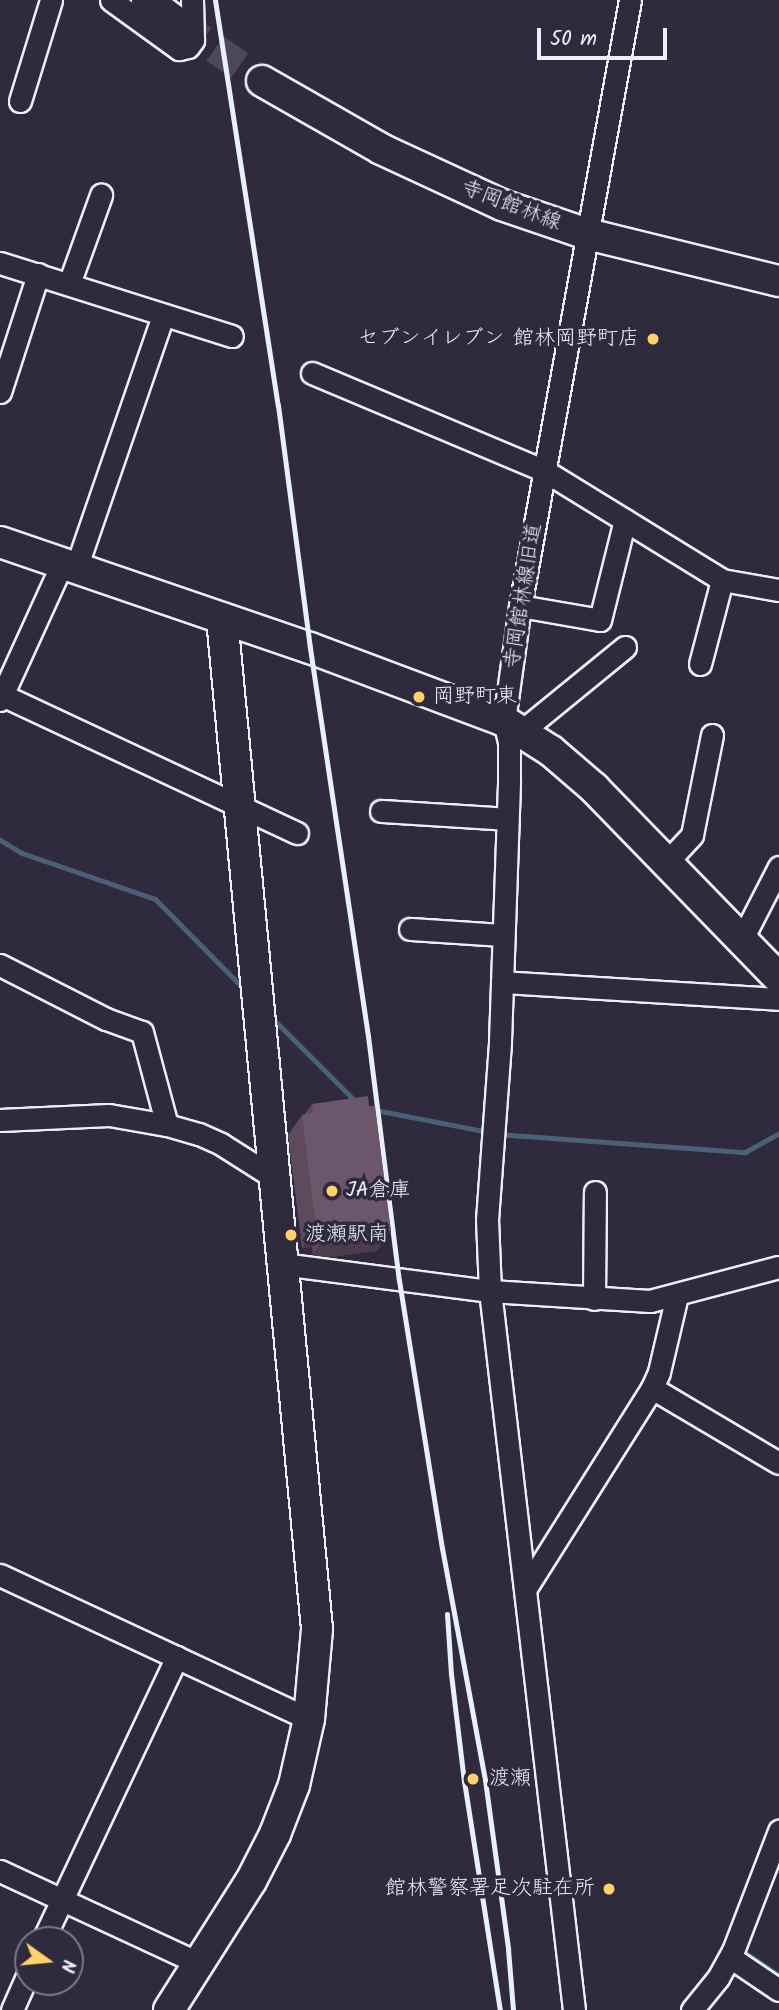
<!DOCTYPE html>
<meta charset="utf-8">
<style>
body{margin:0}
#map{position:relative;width:779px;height:2010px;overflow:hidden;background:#2f2a3d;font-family:Kalam,"Klee One",sans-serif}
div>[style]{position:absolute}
.stream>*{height:5px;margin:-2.5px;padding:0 2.5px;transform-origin:2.5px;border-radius:2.5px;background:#4a6075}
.secondary-tunnel>*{height:30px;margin-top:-15px;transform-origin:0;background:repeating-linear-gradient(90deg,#4b4859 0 30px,transparent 0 45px)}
.roads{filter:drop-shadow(2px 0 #e8f1f8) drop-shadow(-2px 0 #e8f1f8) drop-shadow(0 2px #e8f1f8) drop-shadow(0 -2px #e8f1f8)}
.street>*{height:21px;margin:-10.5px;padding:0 10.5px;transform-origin:10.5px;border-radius:10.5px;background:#2f2a3d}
.secondary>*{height:30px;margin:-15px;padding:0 15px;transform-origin:15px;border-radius:15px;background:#2f2a3d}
.rail>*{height:5px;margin:-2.5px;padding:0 2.5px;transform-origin:2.5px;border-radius:2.5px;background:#e8f1f8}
.wall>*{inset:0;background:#5d4a5d}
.shaded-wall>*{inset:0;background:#4c3c4c}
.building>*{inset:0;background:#6c566c}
.dots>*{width:19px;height:19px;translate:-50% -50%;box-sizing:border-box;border:4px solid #2f2a3d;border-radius:50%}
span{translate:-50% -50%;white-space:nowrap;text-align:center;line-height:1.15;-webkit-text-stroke:7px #2f2a3d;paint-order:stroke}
.street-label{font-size:21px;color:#e8f1f8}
.poi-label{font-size:21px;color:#e8f1f8}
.right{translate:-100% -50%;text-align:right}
.left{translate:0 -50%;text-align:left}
.north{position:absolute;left:14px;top:1926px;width:70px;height:70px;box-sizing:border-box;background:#2f2a3d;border:2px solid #797a88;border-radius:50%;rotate:105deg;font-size:19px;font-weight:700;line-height:28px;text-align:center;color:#e8f1f8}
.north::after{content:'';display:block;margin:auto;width:24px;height:32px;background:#ffd166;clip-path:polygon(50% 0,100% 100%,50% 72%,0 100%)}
.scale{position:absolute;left:537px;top:28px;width:130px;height:32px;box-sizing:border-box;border:4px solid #e8f1f8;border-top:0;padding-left:9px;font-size:21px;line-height:24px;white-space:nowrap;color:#e8f1f8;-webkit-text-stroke:5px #2f2a3d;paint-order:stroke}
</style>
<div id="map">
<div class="stream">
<i style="left:0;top:840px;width:26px;rotate:31deg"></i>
<i style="left:22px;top:853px;width:141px;rotate:19.1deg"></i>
<i style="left:155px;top:899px;width:128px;rotate:45.3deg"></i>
<i style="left:271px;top:1017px;width:120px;rotate:45deg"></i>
<i style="left:370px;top:1109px;width:120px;rotate:11deg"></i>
<i style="left:497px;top:1134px;width:249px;rotate:4.2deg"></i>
<i style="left:745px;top:1152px;width:39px;rotate:-29deg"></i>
<i style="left:742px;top:1958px;width:6px;rotate:-51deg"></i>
<i style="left:746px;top:1953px;width:40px;rotate:34deg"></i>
</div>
<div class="secondary-tunnel">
<i style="left:178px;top:23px;width:102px;rotate:34.6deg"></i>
</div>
<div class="roads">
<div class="street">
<i style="left:111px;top:0;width:84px;rotate:35.8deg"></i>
<i style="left:179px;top:49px;width:9px;rotate:-13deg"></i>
<i style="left:188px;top:47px;width:9px;rotate:-54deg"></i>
<i style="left:193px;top:40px;width:40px;rotate:-91.4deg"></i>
<i style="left:20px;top:101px;width:106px;rotate:-72.9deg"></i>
<i style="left:0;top:263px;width:243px;rotate:17.5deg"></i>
<i style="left:69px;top:284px;width:95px;rotate:-70.2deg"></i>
<i style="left:312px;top:373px;width:253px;rotate:22.8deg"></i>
<i style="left:545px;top:471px;width:208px;rotate:31.6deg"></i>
<i style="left:722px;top:580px;width:58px;rotate:10deg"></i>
<i style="left:0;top:392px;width:124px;rotate:-72.1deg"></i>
<i style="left:76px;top:568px;width:267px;rotate:-71deg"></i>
<i style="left:520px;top:606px;width:81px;rotate:9.9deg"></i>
<i style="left:600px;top:620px;width:103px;rotate:-76deg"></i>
<i style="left:700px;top:664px;width:87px;rotate:-75.3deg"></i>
<i style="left:0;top:694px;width:328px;rotate:25.1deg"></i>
<i style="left:0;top:700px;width:149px;rotate:-65.5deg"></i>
<i style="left:522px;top:731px;width:133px;rotate:-39.2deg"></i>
<i style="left:381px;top:811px;width:126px;rotate:3.6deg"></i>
<i style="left:667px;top:862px;width:37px;rotate:-47deg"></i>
<i style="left:692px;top:835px;width:102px;rotate:-78.7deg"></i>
<i style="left:410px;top:929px;width:93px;rotate:3.7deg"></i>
<i style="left:742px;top:939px;width:81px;rotate:-62.8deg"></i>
<i style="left:0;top:965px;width:119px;rotate:27deg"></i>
<i style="left:106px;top:1019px;width:38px;rotate:20deg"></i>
<i style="left:142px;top:1032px;width:96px;rotate:75deg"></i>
<i style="left:502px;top:982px;width:278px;rotate:3.5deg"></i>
<i style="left:0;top:1120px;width:109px;rotate:-2.6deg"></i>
<i style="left:109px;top:1115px;width:59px;rotate:9.8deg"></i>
<i style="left:167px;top:1125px;width:33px;rotate:16deg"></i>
<i style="left:199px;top:1134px;width:24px;rotate:24deg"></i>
<i style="left:221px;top:1144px;width:62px;rotate:32.4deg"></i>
<i style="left:282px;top:1264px;width:210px;rotate:7.4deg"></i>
<i style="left:490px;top:1291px;width:160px;rotate:3.6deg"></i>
<i style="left:650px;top:1301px;width:133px;rotate:-14.8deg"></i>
<i style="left:594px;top:1299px;width:107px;rotate:-89.5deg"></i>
<i style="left:652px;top:1388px;width:147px;rotate:30.6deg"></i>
<i style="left:0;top:1575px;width:341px;rotate:25deg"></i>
<i style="left:526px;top:1588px;width:236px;rotate:-57.8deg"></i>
<i style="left:652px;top:1388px;width:17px;rotate:-66deg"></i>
<i style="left:659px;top:1372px;width:79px;rotate:-76.8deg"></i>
<i style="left:0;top:1871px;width:218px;rotate:24.9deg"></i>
<i style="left:43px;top:1940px;width:313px;rotate:-64.7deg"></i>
<i style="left:730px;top:1957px;width:59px;rotate:34deg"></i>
<i style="left:12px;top:2010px;width:39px;rotate:-66deg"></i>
<i style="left:574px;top:2010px;width:724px;rotate:-96.66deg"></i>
<i style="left:490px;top:1291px;width:71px;rotate:-92.4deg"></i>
<i style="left:487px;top:1220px;width:179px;rotate:-85.8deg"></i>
<i style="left:500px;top:1041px;width:261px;rotate:-88deg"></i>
<i style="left:509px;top:780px;width:38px;rotate:-90deg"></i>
<i style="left:509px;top:742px;width:22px;rotate:-103deg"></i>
<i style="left:504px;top:721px;width:116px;rotate:-82.1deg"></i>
<i style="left:520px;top:606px;width:616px;rotate:-79.71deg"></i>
<i style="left:692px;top:2010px;width:41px;rotate:-50.9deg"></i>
<i style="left:718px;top:1978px;width:31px;rotate:-61deg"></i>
<i style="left:733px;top:1951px;width:129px;rotate:-69deg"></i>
</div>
<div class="secondary">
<i style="left:147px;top:0;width:39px;rotate:37deg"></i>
<i style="left:262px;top:81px;width:137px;rotate:29.7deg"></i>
<i style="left:381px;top:149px;width:133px;rotate:24.8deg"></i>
<i style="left:502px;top:205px;width:90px;rotate:18.8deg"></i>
<i style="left:587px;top:234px;width:198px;rotate:13.8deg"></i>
<i style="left:0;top:542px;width:328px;rotate:18.9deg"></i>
<i style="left:310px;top:648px;width:207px;rotate:20.6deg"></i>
<i style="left:504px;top:721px;width:56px;rotate:32.6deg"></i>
<i style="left:551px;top:751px;width:57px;rotate:40.7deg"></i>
<i style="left:594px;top:788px;width:265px;rotate:45.8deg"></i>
<i style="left:169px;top:2010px;width:153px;rotate:-57.6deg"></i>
<i style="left:251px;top:1881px;width:53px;rotate:-62.9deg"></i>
<i style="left:275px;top:1834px;width:53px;rotate:-68.8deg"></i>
<i style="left:294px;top:1785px;width:68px;rotate:-77.2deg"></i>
<i style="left:309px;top:1719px;width:90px;rotate:-84.9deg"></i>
<i style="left:317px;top:1629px;width:1015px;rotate:-95.37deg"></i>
</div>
</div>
<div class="rail">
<i style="left:215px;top:0;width:410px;rotate:81.2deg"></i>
<i style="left:278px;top:405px;width:245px;rotate:82.5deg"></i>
<i style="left:310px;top:648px;width:392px;rotate:81.5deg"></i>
<i style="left:368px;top:1036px;width:246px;rotate:82.8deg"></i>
<i style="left:399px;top:1280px;width:271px;rotate:80.9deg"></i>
<i style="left:442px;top:1548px;width:236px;rotate:79.5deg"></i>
<i style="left:485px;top:1780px;width:171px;rotate:82.2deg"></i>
<i style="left:508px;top:1949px;width:61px;rotate:85.3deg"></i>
<i style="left:447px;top:1614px;width:60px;rotate:86.2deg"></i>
<i style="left:451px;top:1674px;width:108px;rotate:83.1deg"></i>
<i style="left:464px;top:1781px;width:232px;rotate:81.1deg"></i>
</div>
<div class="wall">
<i style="clip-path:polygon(312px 1104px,369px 1106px,391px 1231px,377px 1251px,330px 1257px,313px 1255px,312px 1247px,302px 1248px,288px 1135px,302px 1115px,304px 1115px)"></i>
</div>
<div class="shaded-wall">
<i style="clip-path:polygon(326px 1227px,312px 1247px,302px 1248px,316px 1228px)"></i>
<i style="clip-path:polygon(391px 1231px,377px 1251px,330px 1257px,313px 1255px,326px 1235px)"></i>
</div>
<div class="building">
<i style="clip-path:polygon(368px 1096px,369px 1106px,375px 1106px,391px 1231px,344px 1237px,326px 1235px,326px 1227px,316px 1228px,302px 1115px,313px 1113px,312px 1104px)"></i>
</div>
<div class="dots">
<i style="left:653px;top:339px;background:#ffd166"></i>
<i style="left:419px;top:697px;background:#ffd166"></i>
<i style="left:332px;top:1191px;background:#ffd166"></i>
<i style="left:291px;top:1235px;background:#ffd166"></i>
<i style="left:473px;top:1779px;background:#ffd166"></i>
<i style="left:609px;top:1889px;background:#ffd166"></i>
</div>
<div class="street-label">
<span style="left:511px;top:206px;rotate:21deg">寺岡館林線</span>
<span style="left:524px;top:596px;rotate:-81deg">寺岡館林線旧道</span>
</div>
<div class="poi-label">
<span class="right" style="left:639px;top:339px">セブンイレブン 館林岡野町店</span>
<span class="left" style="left:433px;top:697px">岡野町東</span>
<span class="left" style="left:346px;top:1191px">JA倉庫</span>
<span class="left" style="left:305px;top:1235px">渡瀬駅南</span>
<span class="left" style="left:489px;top:1779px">渡瀬</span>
<span class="right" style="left:595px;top:1889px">館林警察署足次駐在所</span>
</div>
<div class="north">N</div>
<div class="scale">50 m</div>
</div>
